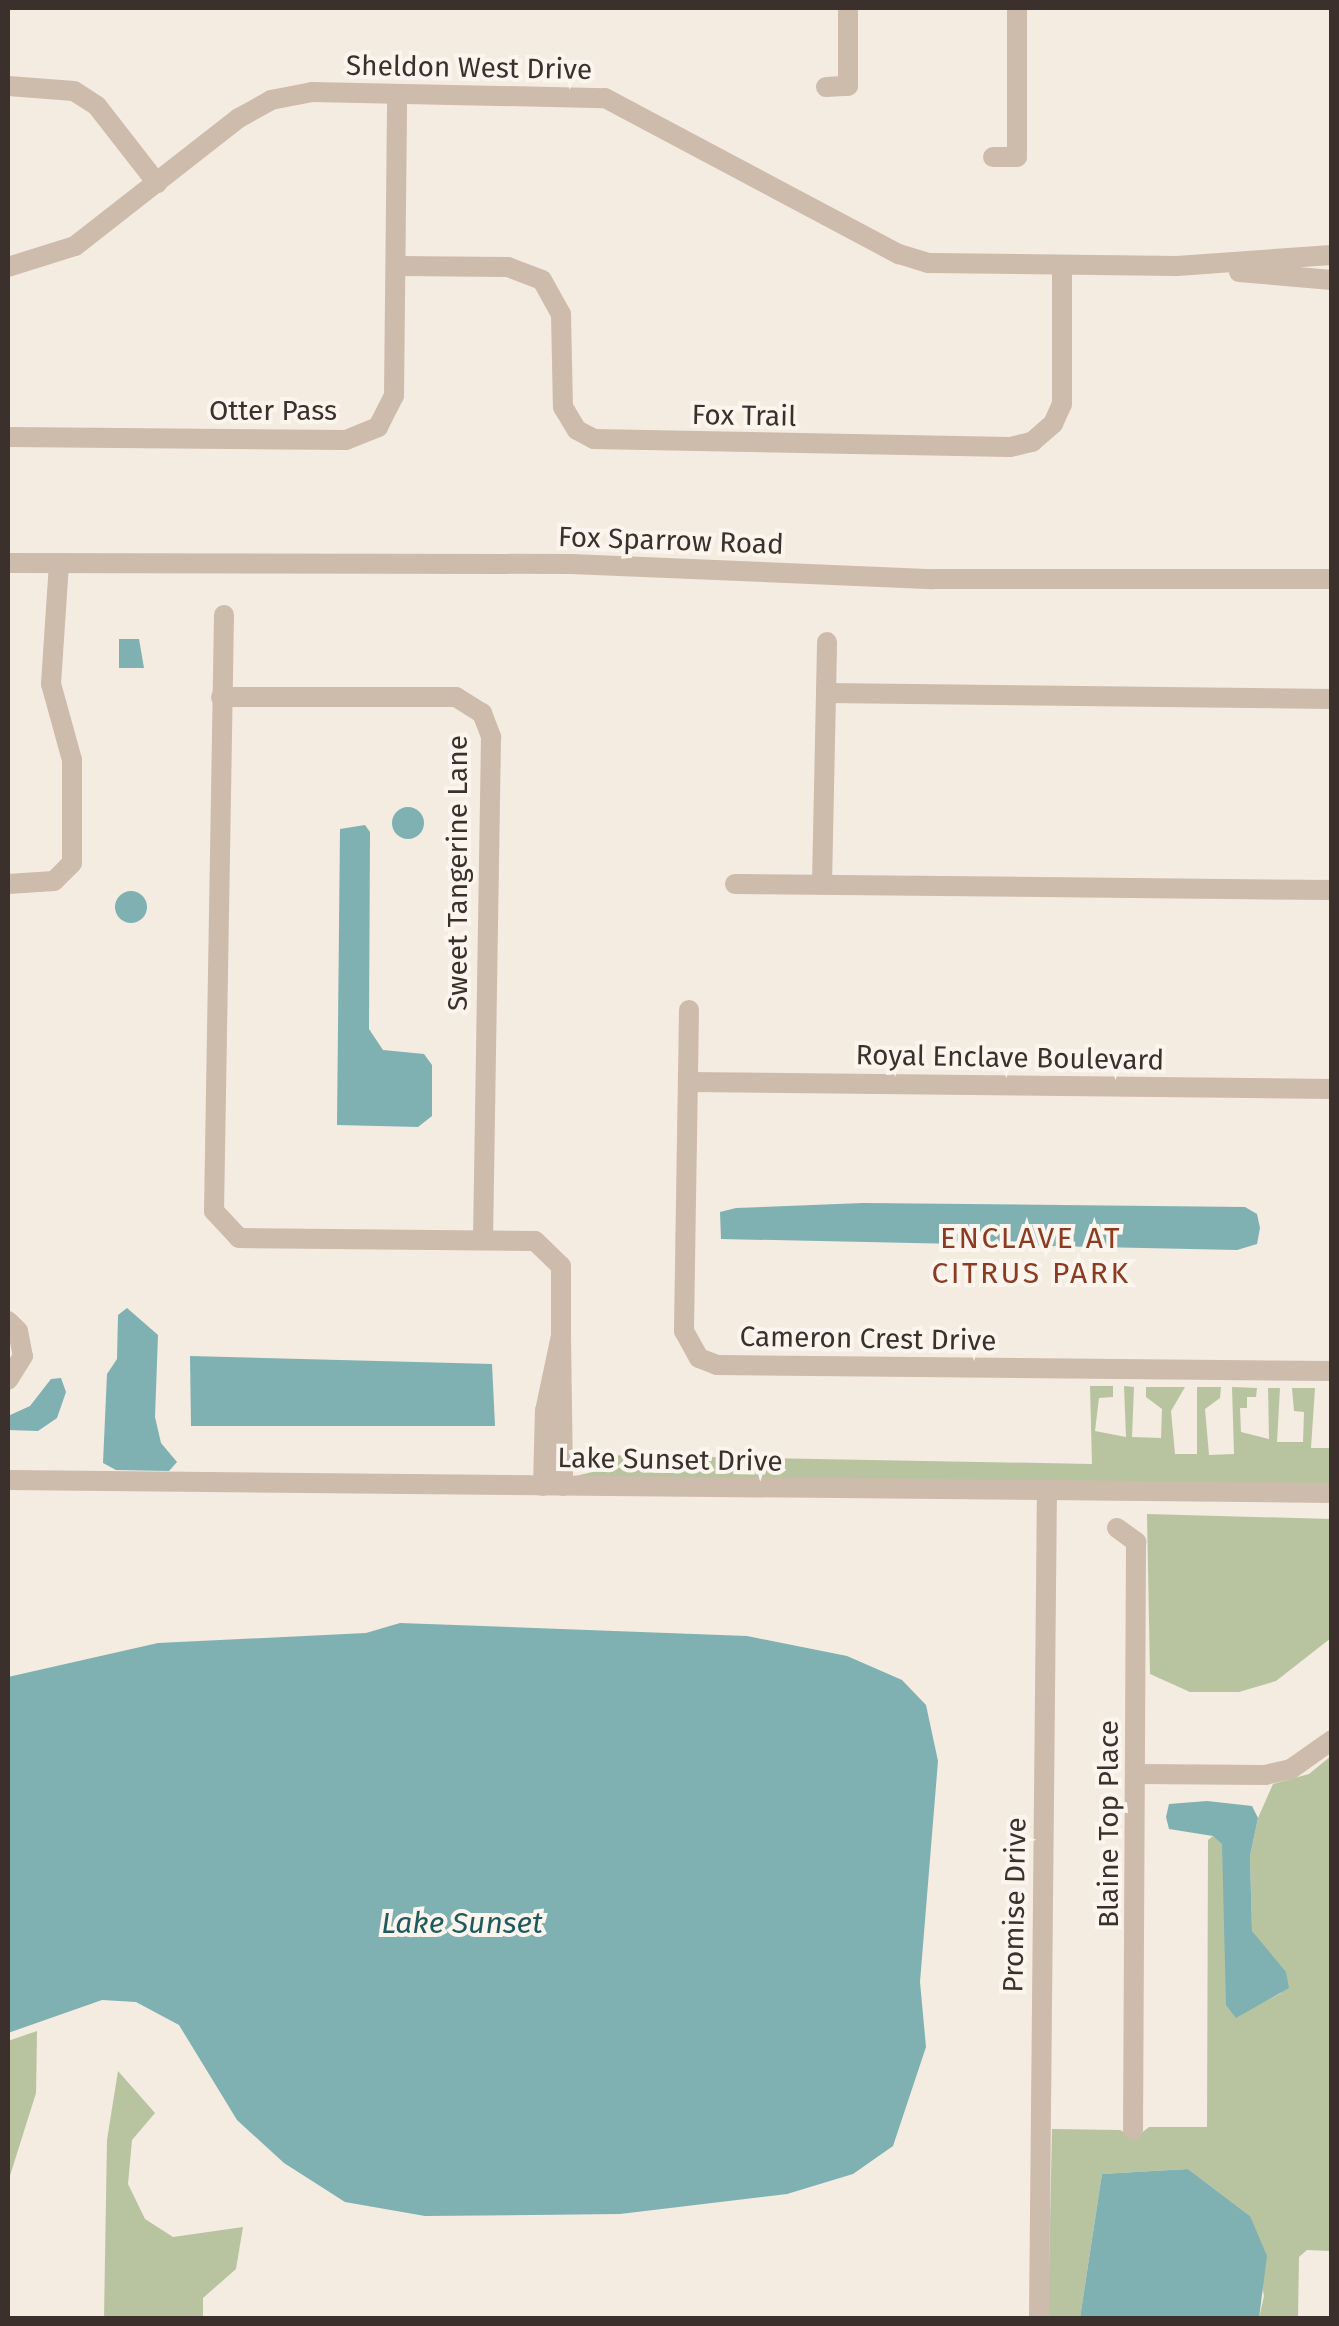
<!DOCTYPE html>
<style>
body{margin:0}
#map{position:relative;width:1339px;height:2326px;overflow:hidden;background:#f4ebe1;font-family:"Fira Sans",sans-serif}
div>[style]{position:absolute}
.green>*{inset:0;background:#b8c4a0}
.water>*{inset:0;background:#7fb0b2}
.round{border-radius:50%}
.minor>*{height:20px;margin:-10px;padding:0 10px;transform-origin:10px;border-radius:10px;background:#cdbbac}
span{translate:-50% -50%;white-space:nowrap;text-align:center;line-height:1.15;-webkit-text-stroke:8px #fbf5ee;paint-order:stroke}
.street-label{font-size:28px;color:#3b302b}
.neighbourhood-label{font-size:30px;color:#8c3b22;letter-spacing:2.5px}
.water-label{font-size:30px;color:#1f5a5e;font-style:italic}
.frame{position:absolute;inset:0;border:10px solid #3b302b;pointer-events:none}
</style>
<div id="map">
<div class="green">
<i style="clip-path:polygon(1090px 1386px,1113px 1386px,1113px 1397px,1099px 1398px,1095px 1431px,1126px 1437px,1124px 1386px,1134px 1387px,1132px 1437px,1161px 1438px,1162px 1409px,1146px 1397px,1146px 1387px,1185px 1387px,1171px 1411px,1175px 1454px,1197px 1454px,1197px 1387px,1221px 1387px,1220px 1398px,1205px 1409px,1209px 1455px,1234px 1454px,1232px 1387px,1257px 1388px,1256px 1397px,1247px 1397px,1247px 1408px,1240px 1408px,1241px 1432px,1269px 1439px,1268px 1388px,1280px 1388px,1277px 1442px,1303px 1442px,1304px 1412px,1294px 1411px,1292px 1388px,1315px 1388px,1311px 1448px,1332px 1448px,1331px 1484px,558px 1480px,597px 1471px,596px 1455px,1092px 1464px)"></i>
<i style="clip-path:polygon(1147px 1514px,1331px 1519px,1331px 1638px,1276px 1681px,1239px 1692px,1190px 1692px,1150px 1674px)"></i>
<i style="clip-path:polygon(1331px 1756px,1331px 2251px,1307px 2250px,1299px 2257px,1298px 2318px,1259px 2318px,1264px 2296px,1250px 2216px,1188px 2169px,1102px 2174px,1080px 2318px,1048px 2318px,1052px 2129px,1120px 2130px,1135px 2138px,1149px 2127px,1207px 2127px,1208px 1840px,1213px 1836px,1222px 1843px,1225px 1856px,1227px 1940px,1240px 2014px,1281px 1993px,1278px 1969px,1252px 1931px,1250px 1856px,1258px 1818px,1273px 1784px,1309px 1774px)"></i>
<i style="clip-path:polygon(37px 2031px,36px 2093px,8px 2182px,8px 2041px)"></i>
<i style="clip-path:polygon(118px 2071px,155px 2113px,132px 2140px,128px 2184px,145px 2219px,173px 2237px,243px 2227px,236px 2269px,203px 2298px,203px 2318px,104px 2318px,107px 2140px)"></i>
</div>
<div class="water">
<i style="clip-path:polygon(119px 639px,139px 639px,144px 668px,119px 668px)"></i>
<i class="round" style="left:392px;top:807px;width:32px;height:32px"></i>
<i style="clip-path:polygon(365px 825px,370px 832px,369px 1029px,383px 1050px,424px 1054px,432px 1065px,432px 1116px,418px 1127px,337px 1125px,340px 829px)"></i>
<i class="round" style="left:115px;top:891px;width:32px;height:32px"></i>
<i style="clip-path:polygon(863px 1203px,1245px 1207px,1257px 1214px,1260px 1228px,1257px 1244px,1237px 1250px,721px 1239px,720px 1212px,736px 1208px)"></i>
<i style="clip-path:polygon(127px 1308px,158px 1335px,155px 1417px,161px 1443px,177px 1462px,169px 1471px,116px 1470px,103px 1463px,107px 1374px,117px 1359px,118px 1315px)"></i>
<i style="clip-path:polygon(190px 1356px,492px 1364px,495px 1426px,191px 1426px)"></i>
<i style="clip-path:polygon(61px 1378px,66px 1392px,57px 1418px,38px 1431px,8px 1430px,8px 1416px,30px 1406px,51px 1379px)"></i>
<i style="clip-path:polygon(400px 1623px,747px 1636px,847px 1656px,902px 1680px,926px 1705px,938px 1761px,920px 1982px,926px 2047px,893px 2146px,853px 2174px,787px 2194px,620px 2214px,425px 2216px,345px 2202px,284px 2163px,237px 2120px,179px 2025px,136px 2002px,102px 2000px,8px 2033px,8px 1677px,158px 1643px,366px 1633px)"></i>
<i style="clip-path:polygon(1207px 1801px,1252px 1806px,1258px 1818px,1250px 1856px,1252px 1931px,1286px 1972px,1289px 1988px,1236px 2018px,1226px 2005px,1222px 1844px,1213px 1836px,1169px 1829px,1166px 1817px,1169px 1804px)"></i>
<i style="clip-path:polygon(1188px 2169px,1250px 2216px,1267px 2256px,1259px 2318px,1080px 2318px,1102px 2174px)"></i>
</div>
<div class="minor">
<i style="left:8px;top:86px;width:66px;rotate:4.3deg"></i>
<i style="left:74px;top:91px;width:27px;rotate:33deg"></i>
<i style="left:97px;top:106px;width:98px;rotate:52.1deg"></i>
<i style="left:826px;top:87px;width:22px;rotate:-3deg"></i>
<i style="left:848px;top:86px;width:78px;rotate:-90deg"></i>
<i style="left:993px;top:157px;width:24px"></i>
<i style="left:1017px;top:157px;width:149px;rotate:-90deg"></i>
<i style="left:397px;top:266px;width:111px;rotate:0.5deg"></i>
<i style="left:508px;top:267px;width:36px;rotate:21deg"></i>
<i style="left:542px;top:280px;width:39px;rotate:61deg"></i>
<i style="left:561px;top:314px;width:93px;rotate:88.8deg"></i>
<i style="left:563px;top:407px;width:27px;rotate:59deg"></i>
<i style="left:577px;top:430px;width:19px;rotate:28deg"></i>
<i style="left:594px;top:439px;width:416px;rotate:1.1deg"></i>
<i style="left:1010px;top:447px;width:23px;rotate:-13deg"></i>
<i style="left:1032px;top:442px;width:28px;rotate:-41deg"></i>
<i style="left:1053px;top:424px;width:22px;rotate:-66deg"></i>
<i style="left:1062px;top:404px;width:139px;rotate:-90deg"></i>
<i style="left:8px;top:267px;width:70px;rotate:-17.4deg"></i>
<i style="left:75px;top:246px;width:208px;rotate:-38deg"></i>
<i style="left:239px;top:118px;width:37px;rotate:-29deg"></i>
<i style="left:271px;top:100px;width:42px;rotate:-11deg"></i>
<i style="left:312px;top:92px;width:293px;rotate:1.2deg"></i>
<i style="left:605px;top:98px;width:333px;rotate:28deg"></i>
<i style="left:899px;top:254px;width:31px;rotate:17deg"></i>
<i style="left:929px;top:263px;width:248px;rotate:0.7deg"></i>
<i style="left:1177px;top:266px;width:155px;rotate:-4.1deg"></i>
<i style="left:1239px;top:272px;width:93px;rotate:4.9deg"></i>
<i style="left:8px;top:437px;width:338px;rotate:0.5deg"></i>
<i style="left:346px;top:440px;width:35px;rotate:-22deg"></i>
<i style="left:378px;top:427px;width:35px;rotate:-63deg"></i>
<i style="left:394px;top:396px;width:302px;rotate:-89.4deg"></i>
<i style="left:8px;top:563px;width:563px;rotate:0.1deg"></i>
<i style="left:571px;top:564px;width:362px;rotate:2.4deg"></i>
<i style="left:933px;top:579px;width:399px"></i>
<i style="left:224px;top:615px;width:596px;rotate:90.96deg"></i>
<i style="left:214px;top:1211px;width:37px;rotate:47deg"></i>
<i style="left:239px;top:1238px;width:296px;rotate:0.6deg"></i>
<i style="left:535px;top:1241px;width:36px;rotate:44deg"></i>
<i style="left:561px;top:1266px;width:70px;rotate:90deg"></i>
<i style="left:826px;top:693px;width:506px;rotate:0.68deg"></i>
<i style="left:221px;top:697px;width:235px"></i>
<i style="left:456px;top:697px;width:31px;rotate:32deg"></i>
<i style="left:482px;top:713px;width:26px;rotate:69deg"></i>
<i style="left:491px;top:737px;width:502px;rotate:90.91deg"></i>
<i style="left:8px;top:884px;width:46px;rotate:-3.7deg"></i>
<i style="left:54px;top:881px;width:25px;rotate:-45deg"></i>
<i style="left:72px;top:863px;width:103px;rotate:-90deg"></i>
<i style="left:72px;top:760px;width:79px;rotate:-105.4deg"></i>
<i style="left:51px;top:684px;width:121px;rotate:-86.2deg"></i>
<i style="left:735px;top:884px;width:597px;rotate:0.58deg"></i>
<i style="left:822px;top:884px;width:242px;rotate:-88.8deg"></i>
<i style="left:689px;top:1010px;width:321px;rotate:90.9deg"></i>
<i style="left:684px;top:1331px;width:31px;rotate:61deg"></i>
<i style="left:699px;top:1358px;width:19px;rotate:21deg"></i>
<i style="left:717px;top:1365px;width:615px;rotate:0.56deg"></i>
<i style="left:688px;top:1082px;width:644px;rotate:0.62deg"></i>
<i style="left:8px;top:1321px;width:14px;rotate:45deg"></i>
<i style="left:18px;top:1331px;width:25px;rotate:79deg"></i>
<i style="left:23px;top:1356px;width:28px;rotate:122deg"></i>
<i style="left:8px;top:1480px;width:1324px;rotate:0.56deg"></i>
<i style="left:543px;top:1486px;width:75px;rotate:-88.5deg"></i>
<i style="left:545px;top:1411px;width:77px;rotate:-78deg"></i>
<i style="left:561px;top:1336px;width:150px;rotate:89.2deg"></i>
<i style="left:1117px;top:1528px;width:24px;rotate:36deg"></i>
<i style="left:1136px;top:1542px;width:588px;rotate:90.29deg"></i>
<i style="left:1139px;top:1774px;width:126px;rotate:0.5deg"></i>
<i style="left:1265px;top:1775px;width:27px;rotate:-13deg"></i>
<i style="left:1291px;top:1769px;width:50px;rotate:-35.3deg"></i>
<i style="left:1039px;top:2318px;width:826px;rotate:-89.45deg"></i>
</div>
<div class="street-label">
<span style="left:469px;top:68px;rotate:1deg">Sheldon West Drive</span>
<span style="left:273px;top:411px">Otter Pass</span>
<span style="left:744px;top:416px;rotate:1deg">Fox Trail</span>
<span style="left:671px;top:541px;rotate:2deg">Fox Sparrow Road</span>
<span style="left:458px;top:873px;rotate:-90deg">Sweet Tangerine Lane</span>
<span style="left:1010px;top:1058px;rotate:1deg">Royal Enclave Boulevard</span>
<span style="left:868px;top:1339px;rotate:1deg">Cameron Crest Drive</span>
<span style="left:670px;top:1460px;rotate:1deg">Lake Sunset Drive</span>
<span style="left:1109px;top:1824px;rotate:-90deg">Blaine Top Place</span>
<span style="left:1015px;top:1905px;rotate:-89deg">Promise Drive</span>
</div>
<div class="neighbourhood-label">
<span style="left:1031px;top:1255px">ENCLAVE AT<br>CITRUS PARK</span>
</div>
<div class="water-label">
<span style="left:462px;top:1923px">Lake Sunset</span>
</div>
<div class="frame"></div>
</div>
